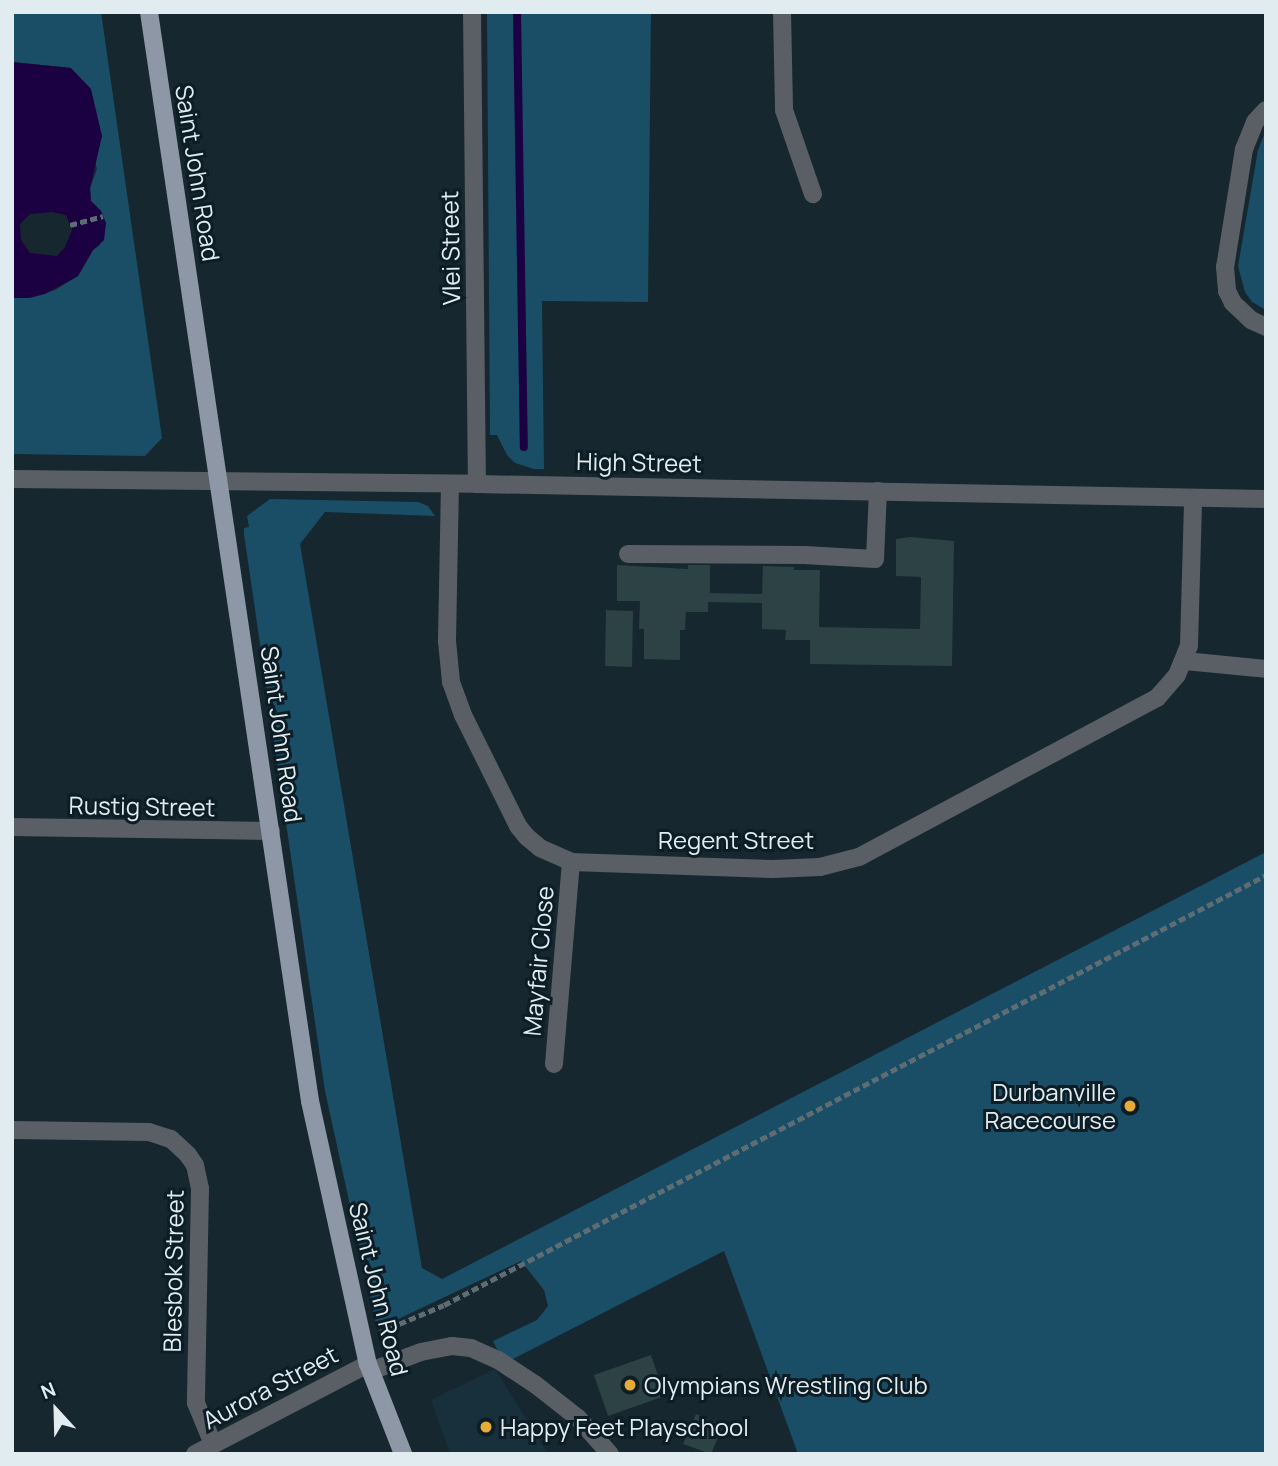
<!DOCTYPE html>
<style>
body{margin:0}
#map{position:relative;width:1278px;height:1466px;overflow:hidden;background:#16272f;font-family:Manrope,sans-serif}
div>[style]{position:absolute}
.built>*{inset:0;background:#17303c}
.green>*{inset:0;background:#194e66}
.water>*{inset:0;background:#1b0142}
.stream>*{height:8px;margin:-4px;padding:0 4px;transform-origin:4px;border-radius:4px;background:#1b0142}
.building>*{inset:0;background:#2c4244}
.path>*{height:4.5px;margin-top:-2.25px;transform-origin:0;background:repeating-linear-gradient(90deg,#5e6d74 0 7px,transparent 0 10.5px)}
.minor>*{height:18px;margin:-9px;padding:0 9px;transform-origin:9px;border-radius:9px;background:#5a5e65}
.major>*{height:18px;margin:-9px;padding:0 9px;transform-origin:9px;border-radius:9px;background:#8e97a5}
.dots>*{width:19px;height:19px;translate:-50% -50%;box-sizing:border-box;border:4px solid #0d1d25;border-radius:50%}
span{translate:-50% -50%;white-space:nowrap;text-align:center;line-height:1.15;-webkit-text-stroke:6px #0d1d25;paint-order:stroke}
.street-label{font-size:24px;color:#e1ecf1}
.poi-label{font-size:24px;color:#e1ecf1}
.right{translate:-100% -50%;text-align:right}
.left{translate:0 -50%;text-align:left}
.frame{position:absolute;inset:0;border:14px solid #e1ecf1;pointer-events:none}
.north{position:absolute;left:21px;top:1375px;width:70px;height:70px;-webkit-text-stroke:5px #0d1d25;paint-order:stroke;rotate:338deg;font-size:19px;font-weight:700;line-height:28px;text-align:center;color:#e1ecf1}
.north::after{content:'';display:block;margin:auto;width:24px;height:32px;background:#e1ecf1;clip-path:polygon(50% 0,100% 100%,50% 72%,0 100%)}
</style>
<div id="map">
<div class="built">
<i style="clip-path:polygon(495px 1369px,548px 1454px,450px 1454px,431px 1400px)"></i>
</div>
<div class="green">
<i style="clip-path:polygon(12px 12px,101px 12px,162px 438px,145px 456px,12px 454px,12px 298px,29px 298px,55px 290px,78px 276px,93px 250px,100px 245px,101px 211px,91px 201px,90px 188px,97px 169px,71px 68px,12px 62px)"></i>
<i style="clip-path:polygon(487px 12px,651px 12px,648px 302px,542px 301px,544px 469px,534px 469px,515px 463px,507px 455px,497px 435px,490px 435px)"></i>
<i style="clip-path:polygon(1266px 130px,1266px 310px,1252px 302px,1245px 292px,1238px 266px,1258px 150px)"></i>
<i style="clip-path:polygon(270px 499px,418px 502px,428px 506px,435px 516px,325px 512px,300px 544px,422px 1268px,442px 1279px,1266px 852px,1266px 1454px,798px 1454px,724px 1251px,511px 1360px,499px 1353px,493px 1341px,537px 1320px,548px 1306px,544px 1290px,521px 1261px,377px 1329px,325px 1091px,244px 534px,244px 528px,249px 527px,247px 516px)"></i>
</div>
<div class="water">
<i style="clip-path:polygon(evenodd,12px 62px,71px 68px,91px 89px,102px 136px,90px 188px,91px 201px,101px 211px,106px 223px,104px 240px,93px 250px,78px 276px,45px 294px,29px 298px,12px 298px,12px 62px,52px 212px,66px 215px,72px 230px,65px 247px,57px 256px,30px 253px,21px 240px,20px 224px,30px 214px,52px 212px)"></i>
</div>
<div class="stream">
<i style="left:517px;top:12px;width:435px;rotate:89.1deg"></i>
</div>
<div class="building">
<i style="clip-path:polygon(910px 537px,954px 541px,952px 666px,810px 664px,810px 640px,785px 640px,786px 630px,762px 629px,762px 603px,708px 602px,708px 612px,686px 612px,685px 630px,680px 630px,680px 660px,644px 659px,644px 629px,639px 629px,640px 601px,617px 601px,617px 565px,688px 569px,688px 565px,710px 565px,710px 593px,762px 594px,763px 566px,794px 567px,794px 570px,820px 570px,819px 627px,920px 629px,921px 577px,896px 576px,896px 539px)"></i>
<i style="clip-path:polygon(606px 610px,633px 611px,632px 667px,605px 666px)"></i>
<i style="clip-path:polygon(651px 1355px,665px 1396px,608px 1416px,594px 1375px)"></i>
<i style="clip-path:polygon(696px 1414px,723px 1426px,711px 1454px,683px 1444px)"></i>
</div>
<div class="path">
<i style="left:70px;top:225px;width:34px;rotate:-15deg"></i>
<i style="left:380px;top:1332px;width:69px;rotate:-22.9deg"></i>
<i style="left:444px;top:1305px;width:928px;rotate:-27.61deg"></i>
</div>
<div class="minor">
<i style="left:472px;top:12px;width:472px;rotate:89.4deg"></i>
<i style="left:782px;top:12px;width:98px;rotate:88.8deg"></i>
<i style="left:784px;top:110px;width:89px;rotate:71deg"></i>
<i style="left:1266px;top:110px;width:16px;rotate:133deg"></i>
<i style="left:1255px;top:122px;width:29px;rotate:112deg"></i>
<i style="left:1244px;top:149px;width:120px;rotate:99.1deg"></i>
<i style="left:1225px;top:267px;width:24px;rotate:85deg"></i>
<i style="left:1227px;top:291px;width:13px;rotate:63deg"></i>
<i style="left:1233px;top:303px;width:25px;rotate:43deg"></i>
<i style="left:1251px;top:320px;width:17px;rotate:25deg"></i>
<i style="left:12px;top:479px;width:465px;rotate:0.6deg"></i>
<i style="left:477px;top:484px;width:789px;rotate:1.09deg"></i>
<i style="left:450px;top:484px;width:157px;rotate:91.1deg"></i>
<i style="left:447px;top:641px;width:41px;rotate:84.4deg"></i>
<i style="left:451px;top:682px;width:35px;rotate:70deg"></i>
<i style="left:463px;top:715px;width:124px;rotate:63.6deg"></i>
<i style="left:518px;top:826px;width:14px;rotate:51deg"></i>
<i style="left:527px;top:837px;width:17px;rotate:40deg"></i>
<i style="left:540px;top:848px;width:34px;rotate:24deg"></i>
<i style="left:571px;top:862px;width:202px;rotate:2deg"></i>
<i style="left:773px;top:869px;width:47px;rotate:-2.4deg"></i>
<i style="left:820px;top:867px;width:40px;rotate:-14.4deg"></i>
<i style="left:859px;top:857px;width:338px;rotate:-28.1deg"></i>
<i style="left:1157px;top:698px;width:30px;rotate:-49deg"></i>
<i style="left:1177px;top:675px;width:31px;rotate:-68deg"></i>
<i style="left:1189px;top:646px;width:146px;rotate:-88.4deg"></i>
<i style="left:628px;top:554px;width:176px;rotate:0.3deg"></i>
<i style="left:804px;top:555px;width:71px;rotate:3.2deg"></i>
<i style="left:875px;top:559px;width:68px;rotate:-87.5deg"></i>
<i style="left:1185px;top:661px;width:81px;rotate:5.6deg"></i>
<i style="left:12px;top:827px;width:259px;rotate:0.9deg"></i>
<i style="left:554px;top:1064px;width:203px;rotate:-85.2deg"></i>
<i style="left:12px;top:1130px;width:137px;rotate:0.8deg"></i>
<i style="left:149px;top:1132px;width:23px;rotate:18deg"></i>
<i style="left:171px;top:1139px;width:23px;rotate:43deg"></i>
<i style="left:188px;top:1155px;width:12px;rotate:55deg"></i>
<i style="left:195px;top:1165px;width:25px;rotate:78deg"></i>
<i style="left:200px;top:1189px;width:214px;rotate:91.1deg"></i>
<i style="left:196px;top:1403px;width:44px;rotate:67.5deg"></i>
<i style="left:371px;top:1371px;width:53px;rotate:-20.8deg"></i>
<i style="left:421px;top:1352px;width:32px;rotate:-11deg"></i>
<i style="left:452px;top:1346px;width:19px;rotate:6deg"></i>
<i style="left:471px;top:1348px;width:30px;rotate:24deg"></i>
<i style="left:498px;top:1360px;width:45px;rotate:33.3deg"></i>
<i style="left:536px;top:1385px;width:53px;rotate:38.2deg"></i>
<i style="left:578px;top:1418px;width:48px;rotate:48.4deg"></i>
<i style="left:195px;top:1454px;width:195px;rotate:-27.5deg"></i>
</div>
<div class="major">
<i style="left:149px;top:12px;width:1101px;rotate:81.59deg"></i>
<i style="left:310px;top:1101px;width:269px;rotate:77.6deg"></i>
<i style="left:368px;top:1364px;width:97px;rotate:68.7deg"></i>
</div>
<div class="dots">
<i style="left:1130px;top:1106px;background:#e9ab38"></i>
<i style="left:630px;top:1385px;background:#e9ab38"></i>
<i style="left:486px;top:1427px;background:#e9ab38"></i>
</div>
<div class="street-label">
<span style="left:198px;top:173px;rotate:81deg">Saint John Road</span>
<span style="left:450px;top:248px;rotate:-91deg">Vlei Street</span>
<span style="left:639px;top:462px;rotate:1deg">High Street</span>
<span style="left:282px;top:734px;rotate:82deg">Saint John Road</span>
<span style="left:142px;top:806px;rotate:1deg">Rustig Street</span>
<span style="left:736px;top:840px">Regent Street</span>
<span style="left:538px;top:961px;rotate:-85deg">Mayfair Close</span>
<span style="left:173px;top:1271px;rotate:-89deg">Blesbok Street</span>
<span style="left:379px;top:1289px;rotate:76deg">Saint John Road</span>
<span style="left:270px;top:1387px;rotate:-28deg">Aurora Street</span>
</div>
<div class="poi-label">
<span class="right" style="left:1116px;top:1106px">Durbanville<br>Racecourse</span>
<span class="left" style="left:644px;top:1385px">Olympians Wrestling Club</span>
<span class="left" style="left:500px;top:1427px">Happy Feet Playschool</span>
</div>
<div class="frame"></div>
<div class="north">N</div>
</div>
